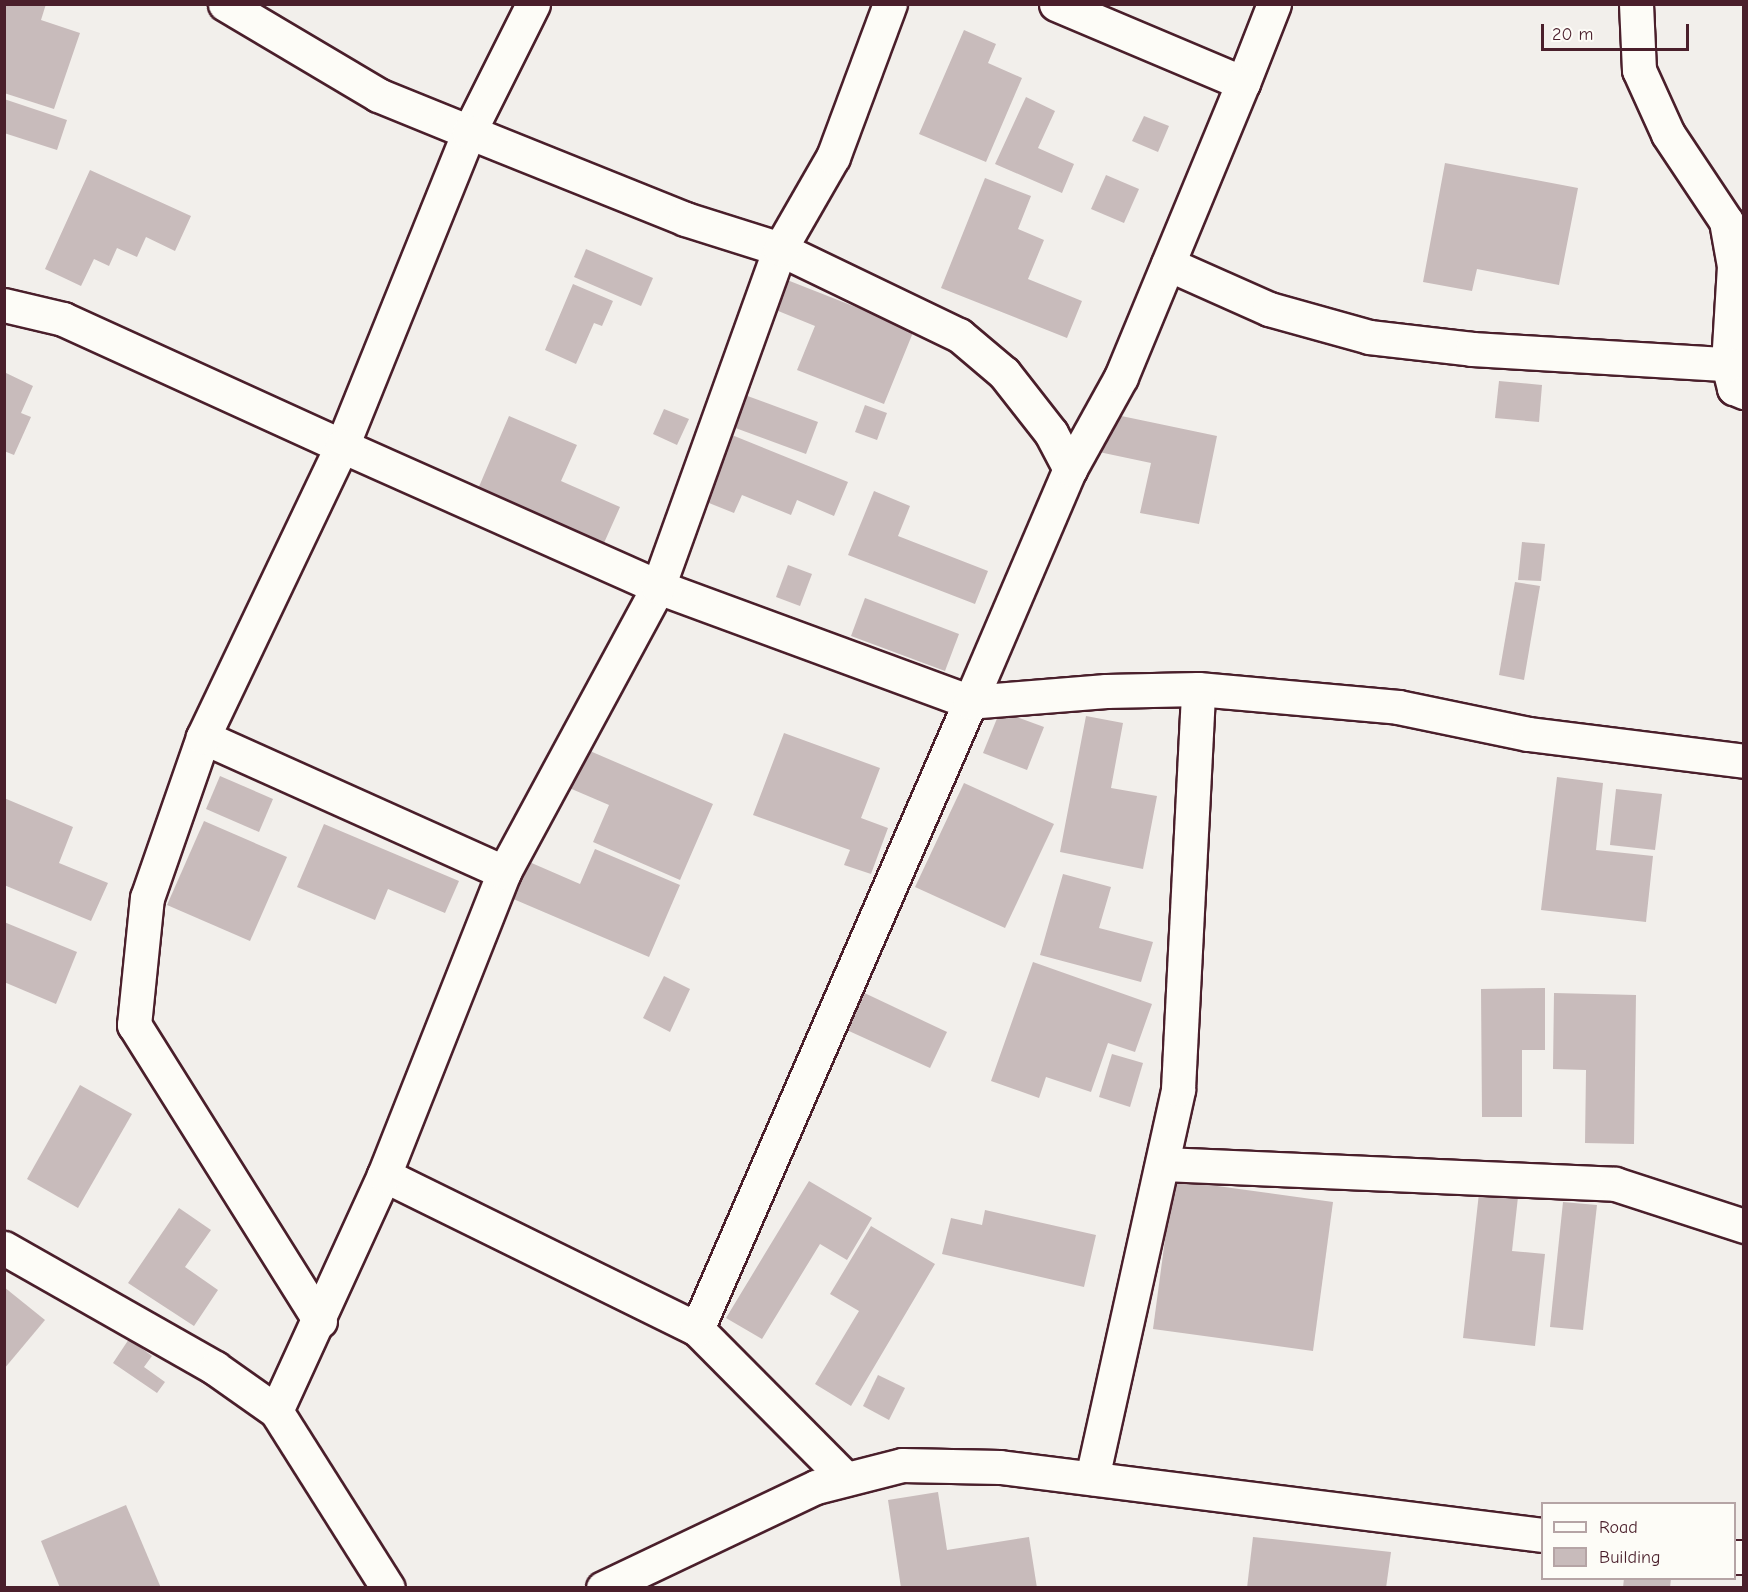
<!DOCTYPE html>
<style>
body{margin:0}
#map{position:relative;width:1748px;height:1592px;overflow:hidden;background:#f2efeb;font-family:"Comic Neue",sans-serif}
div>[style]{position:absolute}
.building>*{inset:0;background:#c8bbbb}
.roads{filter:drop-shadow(2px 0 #4a1f2b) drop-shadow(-2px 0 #4a1f2b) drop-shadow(0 2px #4a1f2b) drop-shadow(0 -2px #4a1f2b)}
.minor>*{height:33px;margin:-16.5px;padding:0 16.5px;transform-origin:16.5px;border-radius:16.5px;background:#fdfcf7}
span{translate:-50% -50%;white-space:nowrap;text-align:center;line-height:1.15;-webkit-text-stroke:5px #fdfcf7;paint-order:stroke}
.frame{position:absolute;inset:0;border:6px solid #4a1f2b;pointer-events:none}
.legend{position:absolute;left:1541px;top:1502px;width:195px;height:78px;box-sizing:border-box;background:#fdfcf7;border:2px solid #b5a4a5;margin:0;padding:8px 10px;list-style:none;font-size:18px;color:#4a1f2b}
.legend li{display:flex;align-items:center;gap:12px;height:30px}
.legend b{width:30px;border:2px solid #b5a4a5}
.scale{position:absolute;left:1541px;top:24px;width:148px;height:27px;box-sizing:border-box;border:3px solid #4a1f2b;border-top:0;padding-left:8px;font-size:18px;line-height:21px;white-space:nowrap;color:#4a1f2b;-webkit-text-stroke:4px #fdfcf7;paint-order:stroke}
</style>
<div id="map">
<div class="building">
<i style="clip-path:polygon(4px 4px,46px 4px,41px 20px,80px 33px,54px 109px,4px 93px)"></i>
<i style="clip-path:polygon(964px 30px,996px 44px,988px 63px,1022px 78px,986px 162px,919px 134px)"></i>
<i style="clip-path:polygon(1026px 97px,1055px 111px,1038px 148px,1074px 164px,1062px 193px,995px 164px)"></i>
<i style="clip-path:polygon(4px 99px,67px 120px,57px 150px,4px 133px)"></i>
<i style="clip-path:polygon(1144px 116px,1169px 126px,1158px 152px,1132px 141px)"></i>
<i style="clip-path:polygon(1445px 163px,1578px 188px,1559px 285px,1477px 269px,1472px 291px,1423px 282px)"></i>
<i style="clip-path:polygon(90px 170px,191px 216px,175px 251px,146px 237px,137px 257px,117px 248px,109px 266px,94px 259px,81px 286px,45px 269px)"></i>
<i style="clip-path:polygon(1106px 175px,1139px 189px,1124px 223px,1091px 209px)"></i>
<i style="clip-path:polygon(985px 178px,1031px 196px,1018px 229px,1044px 240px,1028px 279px,1082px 301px,1067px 338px,941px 288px)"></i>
<i style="clip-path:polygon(586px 249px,653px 278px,641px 306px,574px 277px)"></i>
<i style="clip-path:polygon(777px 276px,914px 330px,884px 404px,797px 370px,815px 326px,766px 306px)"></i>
<i style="clip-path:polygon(573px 284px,613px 301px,602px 326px,594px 323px,576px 364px,545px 350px)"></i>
<i style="clip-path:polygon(4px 372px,33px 386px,21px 413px,31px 417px,14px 455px,4px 451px)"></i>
<i style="clip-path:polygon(1499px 381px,1542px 385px,1539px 422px,1495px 418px)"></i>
<i style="clip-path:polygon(742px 394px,818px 422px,806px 454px,730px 426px)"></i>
<i style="clip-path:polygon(865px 405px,887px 413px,877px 440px,855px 432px)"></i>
<i style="clip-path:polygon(664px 409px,689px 419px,677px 445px,653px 434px)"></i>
<i style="clip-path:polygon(1107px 413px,1217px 436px,1199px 524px,1140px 513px,1151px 463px,1099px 452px)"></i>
<i style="clip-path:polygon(509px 416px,577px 445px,561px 481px,620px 507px,604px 543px,478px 489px)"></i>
<i style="clip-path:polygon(722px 431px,848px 482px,834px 516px,797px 500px,791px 515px,742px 495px,734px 513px,694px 497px)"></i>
<i style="clip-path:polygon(874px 491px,910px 506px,898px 536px,988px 571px,975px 604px,848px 555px)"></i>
<i style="clip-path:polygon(1522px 542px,1545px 544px,1541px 581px,1518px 580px)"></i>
<i style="clip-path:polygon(788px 565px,812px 574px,800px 606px,776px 597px)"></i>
<i style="clip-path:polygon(1515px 582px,1540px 586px,1524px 680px,1499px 675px)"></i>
<i style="clip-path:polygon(865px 598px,959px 634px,945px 671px,851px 636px)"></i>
<i style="clip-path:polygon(1000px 711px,1044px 727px,1027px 770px,983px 753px)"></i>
<i style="clip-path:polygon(1086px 716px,1123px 723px,1111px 788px,1157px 796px,1143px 869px,1060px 852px)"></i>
<i style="clip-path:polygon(784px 733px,880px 768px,861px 818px,888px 828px,871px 874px,844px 865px,850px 850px,753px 815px)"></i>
<i style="clip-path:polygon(583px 748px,713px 804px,680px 880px,593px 842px,609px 805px,567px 787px)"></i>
<i style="clip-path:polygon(220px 776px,273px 799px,259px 832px,206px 809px)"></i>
<i style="clip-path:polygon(1557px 777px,1603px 783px,1596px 850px,1653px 856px,1646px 922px,1541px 910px)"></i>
<i style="clip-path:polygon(964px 783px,1054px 824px,1005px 928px,915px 887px)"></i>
<i style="clip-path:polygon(1616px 789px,1662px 794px,1655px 850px,1610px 845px)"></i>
<i style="clip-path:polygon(4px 798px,73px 827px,59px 863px,108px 883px,91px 921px,4px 885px)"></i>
<i style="clip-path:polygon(204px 821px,287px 857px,250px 941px,167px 905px)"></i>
<i style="clip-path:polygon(324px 824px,459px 881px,445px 913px,388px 889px,375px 920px,297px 887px)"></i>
<i style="clip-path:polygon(595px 849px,680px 885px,649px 957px,511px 898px,527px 861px,580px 884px)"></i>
<i style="clip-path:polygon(1063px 874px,1111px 887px,1099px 928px,1153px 942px,1141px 982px,1040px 955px)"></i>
<i style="clip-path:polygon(4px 922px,77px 952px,56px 1004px,4px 982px)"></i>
<i style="clip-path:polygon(1033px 962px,1152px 1004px,1135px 1052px,1108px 1043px,1091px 1092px,1046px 1077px,1039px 1098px,991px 1081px)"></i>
<i style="clip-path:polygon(664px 976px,690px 989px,670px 1032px,643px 1018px)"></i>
<i style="clip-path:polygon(1545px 988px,1545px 1050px,1522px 1050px,1522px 1117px,1482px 1117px,1481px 989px)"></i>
<i style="clip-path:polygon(856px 989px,947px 1032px,930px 1068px,838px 1026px)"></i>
<i style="clip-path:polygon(1554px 993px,1636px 995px,1634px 1144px,1585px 1143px,1586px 1070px,1553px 1069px)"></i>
<i style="clip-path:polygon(1112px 1054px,1143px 1063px,1130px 1107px,1099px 1097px)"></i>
<i style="clip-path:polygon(80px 1085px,132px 1114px,78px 1208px,27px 1179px)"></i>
<i style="clip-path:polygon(1173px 1180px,1333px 1202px,1313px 1351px,1153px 1329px)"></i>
<i style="clip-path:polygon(809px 1181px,872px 1218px,847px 1260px,820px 1244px,762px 1339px,726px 1318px)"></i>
<i style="clip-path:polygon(1479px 1193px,1518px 1197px,1512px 1251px,1545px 1254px,1535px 1346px,1463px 1338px)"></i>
<i style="clip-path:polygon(1563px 1202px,1597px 1205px,1583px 1330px,1550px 1327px)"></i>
<i style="clip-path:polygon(179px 1208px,211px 1230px,185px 1267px,218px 1290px,194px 1326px,128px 1283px)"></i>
<i style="clip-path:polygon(985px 1210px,1096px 1235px,1084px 1287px,942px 1254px,951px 1218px,982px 1225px)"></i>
<i style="clip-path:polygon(871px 1226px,935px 1264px,851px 1406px,815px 1384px,859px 1311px,830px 1294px)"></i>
<i style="clip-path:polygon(4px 1287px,45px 1320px,4px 1369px)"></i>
<i style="clip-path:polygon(129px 1339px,152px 1356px,144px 1367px,165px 1382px,157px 1393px,113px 1363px)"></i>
<i style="clip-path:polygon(878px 1375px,905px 1388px,889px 1420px,863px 1406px)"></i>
<i style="clip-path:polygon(938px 1492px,947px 1550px,1029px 1537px,1037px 1588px,901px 1588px,888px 1500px)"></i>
<i style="clip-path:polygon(126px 1505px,161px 1588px,60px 1588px,41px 1541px)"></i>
<i style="clip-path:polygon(1253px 1537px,1391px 1552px,1386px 1588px,1247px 1588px)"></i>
<i style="clip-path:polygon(1624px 1578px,1671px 1578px,1670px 1588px,1623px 1588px)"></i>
</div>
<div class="roads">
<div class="minor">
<i style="left:225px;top:4px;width:178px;rotate:30.7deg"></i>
<i style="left:378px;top:95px;width:98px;rotate:22.1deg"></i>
<i style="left:469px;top:132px;width:143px;rotate:-63.4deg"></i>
<i style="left:1056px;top:4px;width:203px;rotate:22.9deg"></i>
<i style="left:1243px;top:83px;width:85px;rotate:-68.6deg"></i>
<i style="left:1636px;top:4px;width:66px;rotate:87.4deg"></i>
<i style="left:1639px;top:70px;width:70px;rotate:65.6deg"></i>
<i style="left:1668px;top:134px;width:105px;rotate:56.3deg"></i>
<i style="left:1726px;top:221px;width:46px;rotate:79.9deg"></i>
<i style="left:1734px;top:266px;width:98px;rotate:93.5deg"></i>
<i style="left:1728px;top:364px;width:25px;rotate:76deg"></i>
<i style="left:1734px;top:388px;width:11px;rotate:22deg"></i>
<i style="left:1168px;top:264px;width:111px;rotate:24deg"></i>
<i style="left:1269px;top:309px;width:104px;rotate:15.6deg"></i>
<i style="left:1369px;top:337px;width:104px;rotate:6.6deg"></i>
<i style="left:1472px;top:349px;width:256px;rotate:3.4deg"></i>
<i style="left:4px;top:305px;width:61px;rotate:13.3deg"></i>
<i style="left:63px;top:319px;width:307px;rotate:24.5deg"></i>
<i style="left:342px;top:446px;width:339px;rotate:-68deg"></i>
<i style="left:469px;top:132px;width:233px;rotate:21.9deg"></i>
<i style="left:685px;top:219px;width:100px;rotate:17.5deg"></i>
<i style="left:780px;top:249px;width:199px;rotate:25.7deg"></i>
<i style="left:959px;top:335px;width:59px;rotate:40.2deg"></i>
<i style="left:1004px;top:373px;width:76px;rotate:51.9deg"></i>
<i style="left:1051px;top:433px;width:41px;rotate:62.2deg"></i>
<i style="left:1198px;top:689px;width:201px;rotate:5.1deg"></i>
<i style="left:1398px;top:707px;width:133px;rotate:11.7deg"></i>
<i style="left:1528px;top:734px;width:218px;rotate:7.1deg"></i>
<i style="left:203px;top:737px;width:330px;rotate:24.2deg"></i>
<i style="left:1163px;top:1164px;width:452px;rotate:2.5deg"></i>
<i style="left:1615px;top:1184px;width:136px;rotate:18deg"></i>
<i style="left:384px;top:1175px;width:349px;rotate:26.2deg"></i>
<i style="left:697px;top:1329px;width:211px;rotate:45.2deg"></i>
<i style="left:4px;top:1248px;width:243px;rotate:29.6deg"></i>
<i style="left:215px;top:1368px;width:75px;rotate:35.2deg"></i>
<i style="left:276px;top:1411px;width:209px;rotate:57.7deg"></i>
<i style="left:320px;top:1321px;width:350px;rotate:-122.1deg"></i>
<i style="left:134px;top:1025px;width:128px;rotate:-84.2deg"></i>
<i style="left:147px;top:898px;width:170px;rotate:-70.8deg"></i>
<i style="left:203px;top:737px;width:322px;rotate:-64.5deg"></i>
<i style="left:342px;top:446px;width:346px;rotate:24deg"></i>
<i style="left:658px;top:587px;width:333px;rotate:20.2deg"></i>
<i style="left:970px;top:702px;width:684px;rotate:113.53deg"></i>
<i style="left:276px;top:1411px;width:260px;rotate:-65.4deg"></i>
<i style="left:384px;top:1175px;width:326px;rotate:-68.4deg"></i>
<i style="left:504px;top:872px;width:324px;rotate:-61.6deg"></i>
<i style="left:658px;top:587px;width:359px;rotate:-70.2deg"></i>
<i style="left:780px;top:249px;width:106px;rotate:-60.1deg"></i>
<i style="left:833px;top:157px;width:163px;rotate:-69.6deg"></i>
<i style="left:1092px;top:1478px;width:398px;rotate:-77.5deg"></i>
<i style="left:1178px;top:1089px;width:400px;rotate:-87.1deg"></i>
<i style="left:1198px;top:689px;width:92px;rotate:178.8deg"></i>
<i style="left:1106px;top:691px;width:136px;rotate:175.4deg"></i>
<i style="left:970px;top:702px;width:254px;rotate:-66.8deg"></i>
<i style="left:1070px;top:469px;width:105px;rotate:-61deg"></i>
<i style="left:1121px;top:377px;width:318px;rotate:-67.5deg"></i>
<i style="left:1734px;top:1557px;width:10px"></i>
<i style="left:603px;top:1588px;width:236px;rotate:-25.4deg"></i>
<i style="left:816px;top:1487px;width:89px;rotate:-14.3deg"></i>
<i style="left:902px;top:1465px;width:98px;rotate:1.2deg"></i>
<i style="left:1000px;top:1467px;width:546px;rotate:7.15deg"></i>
</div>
</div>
<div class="frame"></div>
<ul class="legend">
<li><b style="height:8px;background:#fdfcf7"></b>Road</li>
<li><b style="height:16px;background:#c8bbbb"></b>Building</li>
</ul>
<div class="scale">20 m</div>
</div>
